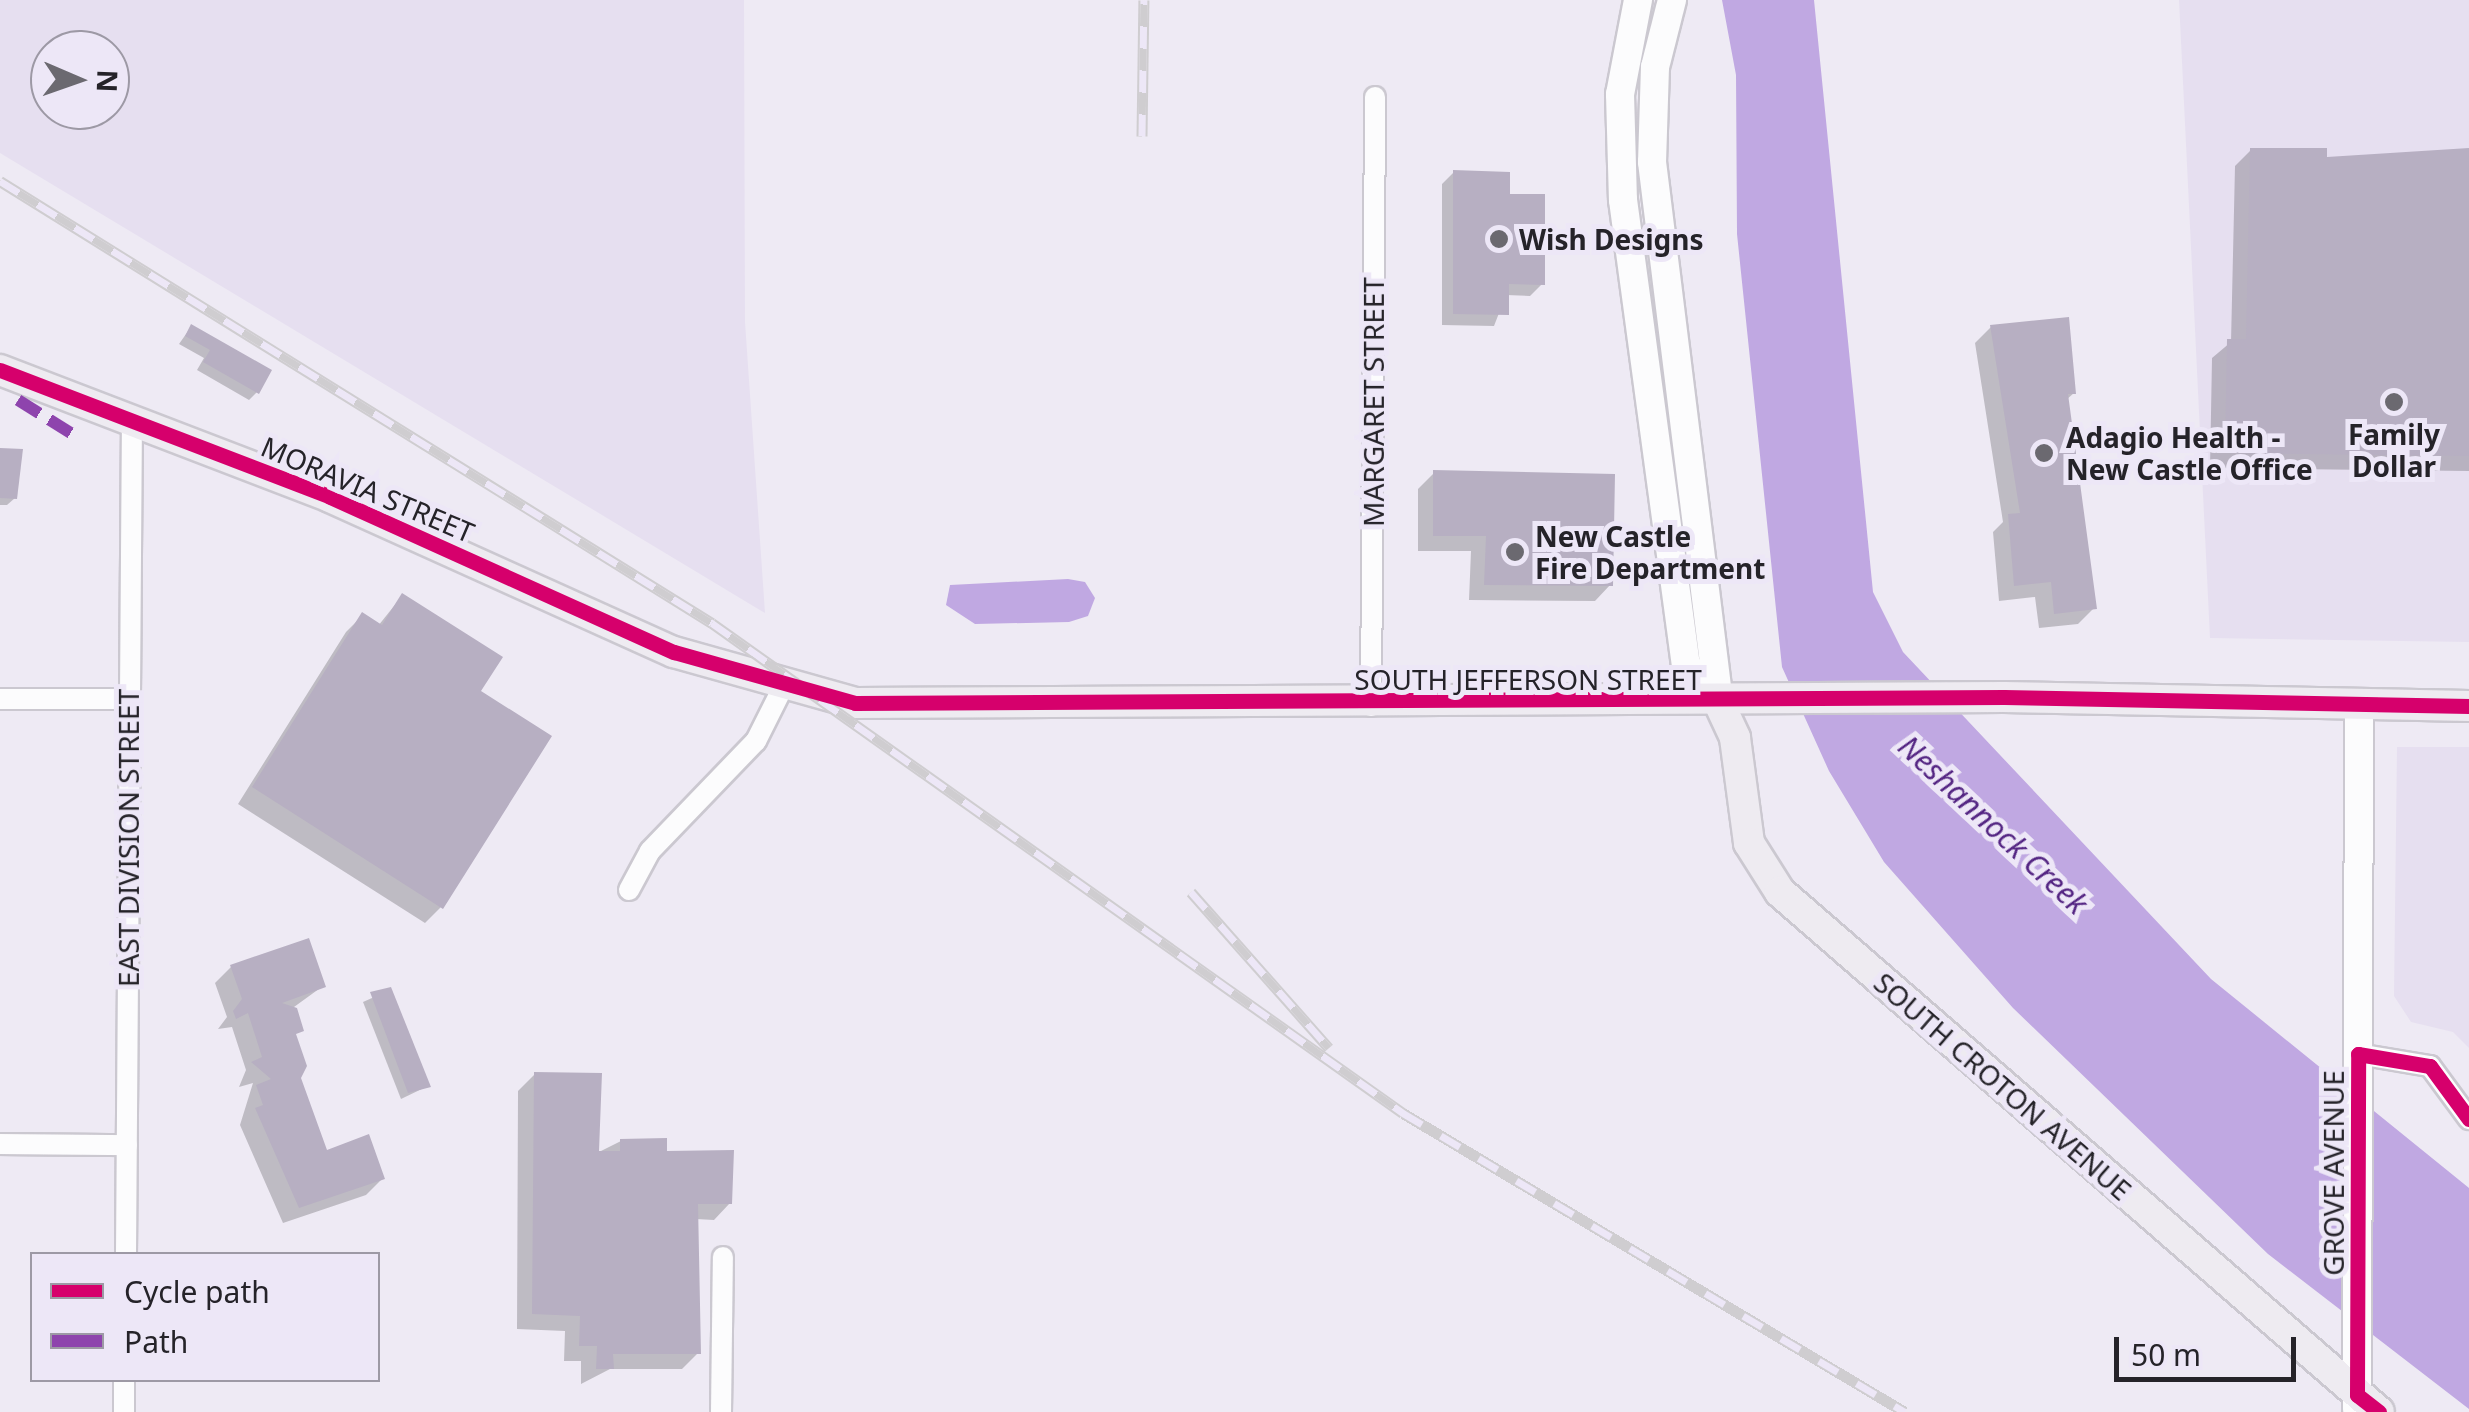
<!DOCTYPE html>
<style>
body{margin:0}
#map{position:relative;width:2469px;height:1412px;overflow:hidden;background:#eeeaf4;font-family:"Noto Sans",sans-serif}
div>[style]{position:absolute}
.built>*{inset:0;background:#e6dff0}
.water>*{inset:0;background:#c0a8e2}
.shadow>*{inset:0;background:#0003}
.building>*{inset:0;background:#b7afc2}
.roads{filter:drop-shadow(2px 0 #cbc8d0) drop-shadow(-2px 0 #cbc8d0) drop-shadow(0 2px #cbc8d0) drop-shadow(0 -2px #cbc8d0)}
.street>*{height:20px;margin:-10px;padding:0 10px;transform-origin:10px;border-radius:10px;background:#fcfcfd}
.secondary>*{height:28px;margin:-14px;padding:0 14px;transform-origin:14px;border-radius:14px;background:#fcfcfd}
.primary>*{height:30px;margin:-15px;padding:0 15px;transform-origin:15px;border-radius:15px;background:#eeebf1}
.rail>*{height:11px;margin-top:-5.5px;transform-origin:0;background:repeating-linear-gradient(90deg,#ede7f7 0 22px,#cfcdd0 0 44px);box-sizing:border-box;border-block:2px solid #cfcdd0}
.quiet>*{height:12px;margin-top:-6px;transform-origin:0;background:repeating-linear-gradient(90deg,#8e44ad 0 25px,transparent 0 37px)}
.cycleway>*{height:15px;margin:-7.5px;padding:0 7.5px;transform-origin:7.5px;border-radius:7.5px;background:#d6006c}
.dots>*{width:28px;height:28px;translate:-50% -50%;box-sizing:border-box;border:5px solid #ede7f7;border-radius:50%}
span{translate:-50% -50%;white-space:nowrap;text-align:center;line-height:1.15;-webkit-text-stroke:10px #ede7f7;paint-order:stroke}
.poi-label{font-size:28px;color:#252329;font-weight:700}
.left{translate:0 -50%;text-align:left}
.street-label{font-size:28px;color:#252329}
.water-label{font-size:30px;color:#532482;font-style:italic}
.legend{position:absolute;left:30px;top:1252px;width:350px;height:130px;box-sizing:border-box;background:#ede7f7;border:2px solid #9d99a5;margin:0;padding:12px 18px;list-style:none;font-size:30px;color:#252329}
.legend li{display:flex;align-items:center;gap:20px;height:50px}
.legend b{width:50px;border:2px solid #9d99a5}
.north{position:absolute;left:30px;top:30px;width:100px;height:100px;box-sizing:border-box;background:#ede7f7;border:2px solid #9d99a5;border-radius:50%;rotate:92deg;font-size:28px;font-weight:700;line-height:40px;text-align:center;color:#252329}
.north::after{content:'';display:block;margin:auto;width:35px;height:45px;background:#6b6970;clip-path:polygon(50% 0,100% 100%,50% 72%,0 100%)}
.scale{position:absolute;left:2114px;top:1337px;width:182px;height:45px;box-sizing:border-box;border:5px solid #252329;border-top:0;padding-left:12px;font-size:30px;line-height:35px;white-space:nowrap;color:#252329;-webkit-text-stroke:8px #ede7f7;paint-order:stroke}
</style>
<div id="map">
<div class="built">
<i style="clip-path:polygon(evenodd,0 0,744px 0,745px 322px,765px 613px,0 153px,0 0,50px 50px,110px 50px,110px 110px,50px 110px,50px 50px)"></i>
<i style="clip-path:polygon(2179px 0,2469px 0,2469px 642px,2210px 638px)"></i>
<i style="clip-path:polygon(2397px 747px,2469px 747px,2469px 1048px,2453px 1032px,2411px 1022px,2394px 996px)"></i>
</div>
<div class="water">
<i style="clip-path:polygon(1722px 0,1814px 0,1873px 592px,1903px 652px,2211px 979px,2469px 1188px,2469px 1409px,2268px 1254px,2013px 1008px,1884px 862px,1829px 771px,1782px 667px,1737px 234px,1736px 75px)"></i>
<i style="clip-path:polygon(1068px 579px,1085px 582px,1095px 598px,1088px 616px,1069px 622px,975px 624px,946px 605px,950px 585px)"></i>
</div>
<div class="shadow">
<i style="clip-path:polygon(2251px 150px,2325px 160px,2469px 152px,2469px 471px,2210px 468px,2212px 358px,2231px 342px,2235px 166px)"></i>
<i style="clip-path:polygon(1454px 172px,1508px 197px,1542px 284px,1530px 296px,1506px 295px,1494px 326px,1442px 325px,1442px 184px)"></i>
<i style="clip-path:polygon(191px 327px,257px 392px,249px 400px,197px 370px,204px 358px,179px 344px)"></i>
<i style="clip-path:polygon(1991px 327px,2074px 393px,2066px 400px,2094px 608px,2078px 624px,2039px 628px,2035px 597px,1999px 601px,1993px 532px,2003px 522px,1975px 343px)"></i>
<i style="clip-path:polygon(0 451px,15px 498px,7px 505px,0 505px)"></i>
<i style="clip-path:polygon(1434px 473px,1611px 584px,1595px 601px,1469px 600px,1471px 551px,1418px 551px,1418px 489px)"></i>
<i style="clip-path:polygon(402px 596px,478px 692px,441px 907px,425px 923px,238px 804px,346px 632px,362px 616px,378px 626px)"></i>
<i style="clip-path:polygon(231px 967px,323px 986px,294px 1007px,298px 1078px,326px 1153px,382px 1179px,366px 1195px,283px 1223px,240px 1125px,253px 1083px,239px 1087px,246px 1070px,232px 1027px,218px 1029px,227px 1017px,215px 983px)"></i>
<i style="clip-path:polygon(390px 990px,428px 1086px,401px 1099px,363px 1002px)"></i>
<i style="clip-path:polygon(535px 1074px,597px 1153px,621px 1141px,665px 1153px,730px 1203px,714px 1220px,696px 1219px,698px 1353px,682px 1369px,610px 1369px,581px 1384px,581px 1361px,564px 1361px,565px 1331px,517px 1329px,518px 1091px)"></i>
</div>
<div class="building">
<i style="clip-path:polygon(2250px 148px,2327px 148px,2327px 157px,2469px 148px,2469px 456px,2225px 453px,2227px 339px,2246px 339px)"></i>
<i style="clip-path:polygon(1453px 170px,1510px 172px,1510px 194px,1545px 194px,1545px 285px,1509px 284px,1509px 315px,1453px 314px)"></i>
<i style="clip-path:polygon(2069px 317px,2076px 394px,2068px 394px,2097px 609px,2054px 614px,2051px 582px,2014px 586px,2008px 514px,2020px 513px,1990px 325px)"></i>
<i style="clip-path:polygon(191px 324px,272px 370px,259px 394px,203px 362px,210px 350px,185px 336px)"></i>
<i style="clip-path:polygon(0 448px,23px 449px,17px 499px,0 498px)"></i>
<i style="clip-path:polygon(1433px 470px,1615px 474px,1613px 586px,1484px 585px,1486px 536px,1433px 536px)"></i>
<i style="clip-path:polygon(402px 593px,503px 657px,481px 691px,552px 736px,443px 909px,252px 787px,362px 612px,382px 625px)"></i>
<i style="clip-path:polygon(309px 938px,326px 987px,282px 1003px,297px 1008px,304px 1031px,296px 1034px,307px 1066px,301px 1078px,327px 1150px,369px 1134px,385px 1179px,299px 1208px,255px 1108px,263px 1105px,256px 1085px,271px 1079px,251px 1062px,262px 1057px,248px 1013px,236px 1019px,233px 1011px,242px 999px,230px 965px)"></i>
<i style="clip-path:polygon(391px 987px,431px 1087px,408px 1093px,370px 992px)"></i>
<i style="clip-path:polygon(534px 1072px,602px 1073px,599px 1151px,620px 1151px,620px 1139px,667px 1138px,667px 1151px,734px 1150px,732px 1204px,698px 1204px,701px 1354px,613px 1354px,614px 1369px,596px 1369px,597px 1346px,579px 1346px,580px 1316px,532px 1314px)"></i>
</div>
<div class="roads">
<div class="street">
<i style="left:0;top:699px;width:128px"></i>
<i style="left:1371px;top:706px;width:609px;rotate:-89.62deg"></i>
<i style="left:629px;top:890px;width:44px;rotate:-61.7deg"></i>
<i style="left:650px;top:851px;width:153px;rotate:-46.1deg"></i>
<i style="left:756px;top:741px;width:58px;rotate:-63.4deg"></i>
<i style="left:2358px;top:1054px;width:73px;rotate:9.5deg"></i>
<i style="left:2430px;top:1066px;width:66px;rotate:53.7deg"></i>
<i style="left:0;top:1144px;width:127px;rotate:0.5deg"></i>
<i style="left:126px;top:1254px;width:833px;rotate:-89.59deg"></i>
<i style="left:124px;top:1412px;width:32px;rotate:-90deg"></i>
<i style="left:721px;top:1412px;width:155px;rotate:-89.3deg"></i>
</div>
<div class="secondary">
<i style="left:1638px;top:0;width:96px;rotate:100.8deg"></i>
<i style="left:1620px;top:94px;width:106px;rotate:88.4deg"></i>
<i style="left:1623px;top:200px;width:469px;rotate:82.3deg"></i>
<i style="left:1686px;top:665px;width:50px;rotate:49deg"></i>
<i style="left:1672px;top:0;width:69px;rotate:104.2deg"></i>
<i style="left:1655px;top:67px;width:95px;rotate:91.8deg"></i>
<i style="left:1652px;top:162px;width:545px;rotate:82.94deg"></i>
<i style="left:2357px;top:1409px;width:704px;rotate:-89.84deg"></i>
</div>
<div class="primary">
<i style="left:0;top:370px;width:354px;rotate:21deg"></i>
<i style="left:330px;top:497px;width:377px;rotate:24.3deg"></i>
<i style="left:674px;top:652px;width:188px;rotate:15.7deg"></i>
<i style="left:855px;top:703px;width:1149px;rotate:-0.3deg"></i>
<i style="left:2004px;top:697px;width:465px;rotate:1.1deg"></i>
<i style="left:1719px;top:703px;width:38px;rotate:65deg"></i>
<i style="left:1735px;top:738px;width:106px;rotate:82.4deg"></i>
<i style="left:1749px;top:843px;width:58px;rotate:57.7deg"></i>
<i style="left:1780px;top:892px;width:793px;rotate:40.96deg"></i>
</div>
</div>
<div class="rail">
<i style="left:1142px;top:136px;width:136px;rotate:-89.2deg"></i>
<i style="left:0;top:181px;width:838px;rotate:31.83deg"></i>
<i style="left:712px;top:623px;width:847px;rotate:35.34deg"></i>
<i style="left:1403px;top:1113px;width:584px;rotate:30.78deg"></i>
<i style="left:1191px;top:892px;width:208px;rotate:48.5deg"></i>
</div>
<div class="quiet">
<i style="left:18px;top:400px;width:66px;rotate:32deg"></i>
</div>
<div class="cycleway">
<i style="left:0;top:370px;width:354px;rotate:21deg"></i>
<i style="left:330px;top:497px;width:377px;rotate:24.3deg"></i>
<i style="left:674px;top:652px;width:188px;rotate:15.7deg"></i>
<i style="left:855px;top:703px;width:1149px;rotate:-0.3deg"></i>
<i style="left:2004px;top:697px;width:465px;rotate:1.1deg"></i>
<i style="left:2379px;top:1412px;width:28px;rotate:-142deg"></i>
<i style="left:2357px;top:1395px;width:341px;rotate:-89.8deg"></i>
<i style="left:2358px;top:1054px;width:73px;rotate:9.5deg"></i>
<i style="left:2430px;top:1066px;width:66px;rotate:53.7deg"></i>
</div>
<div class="dots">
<i style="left:1499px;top:239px;background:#6b6970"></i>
<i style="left:2394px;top:402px;background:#6b6970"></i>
<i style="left:2044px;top:453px;background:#6b6970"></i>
<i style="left:1515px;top:552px;background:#6b6970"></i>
</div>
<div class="poi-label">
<span class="left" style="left:1519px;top:239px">Wish Designs</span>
<span style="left:2394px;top:450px">Family<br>Dollar</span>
<span class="left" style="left:2066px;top:453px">Adagio Health -<br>New Castle Office</span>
<span class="left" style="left:1535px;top:552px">New Castle<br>Fire Department</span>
</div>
<div class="street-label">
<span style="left:1373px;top:402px;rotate:-90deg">MARGARET STREET</span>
<span style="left:368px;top:489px;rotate:23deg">MORAVIA STREET</span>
<span style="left:1528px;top:679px">SOUTH JEFFERSON STREET</span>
<span style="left:128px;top:838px;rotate:-90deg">EAST DIVISION STREET</span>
<span style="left:2003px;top:1086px;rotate:41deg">SOUTH CROTON AVENUE</span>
<span style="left:2333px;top:1173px;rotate:-90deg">GROVE AVENUE</span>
</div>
<div class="water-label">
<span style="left:1993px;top:825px;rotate:43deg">Neshannock Creek</span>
</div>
<ul class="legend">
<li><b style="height:12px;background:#d6006c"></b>Cycle path</li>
<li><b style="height:12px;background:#8e44ad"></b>Path</li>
</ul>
<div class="north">N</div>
<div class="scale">50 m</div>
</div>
